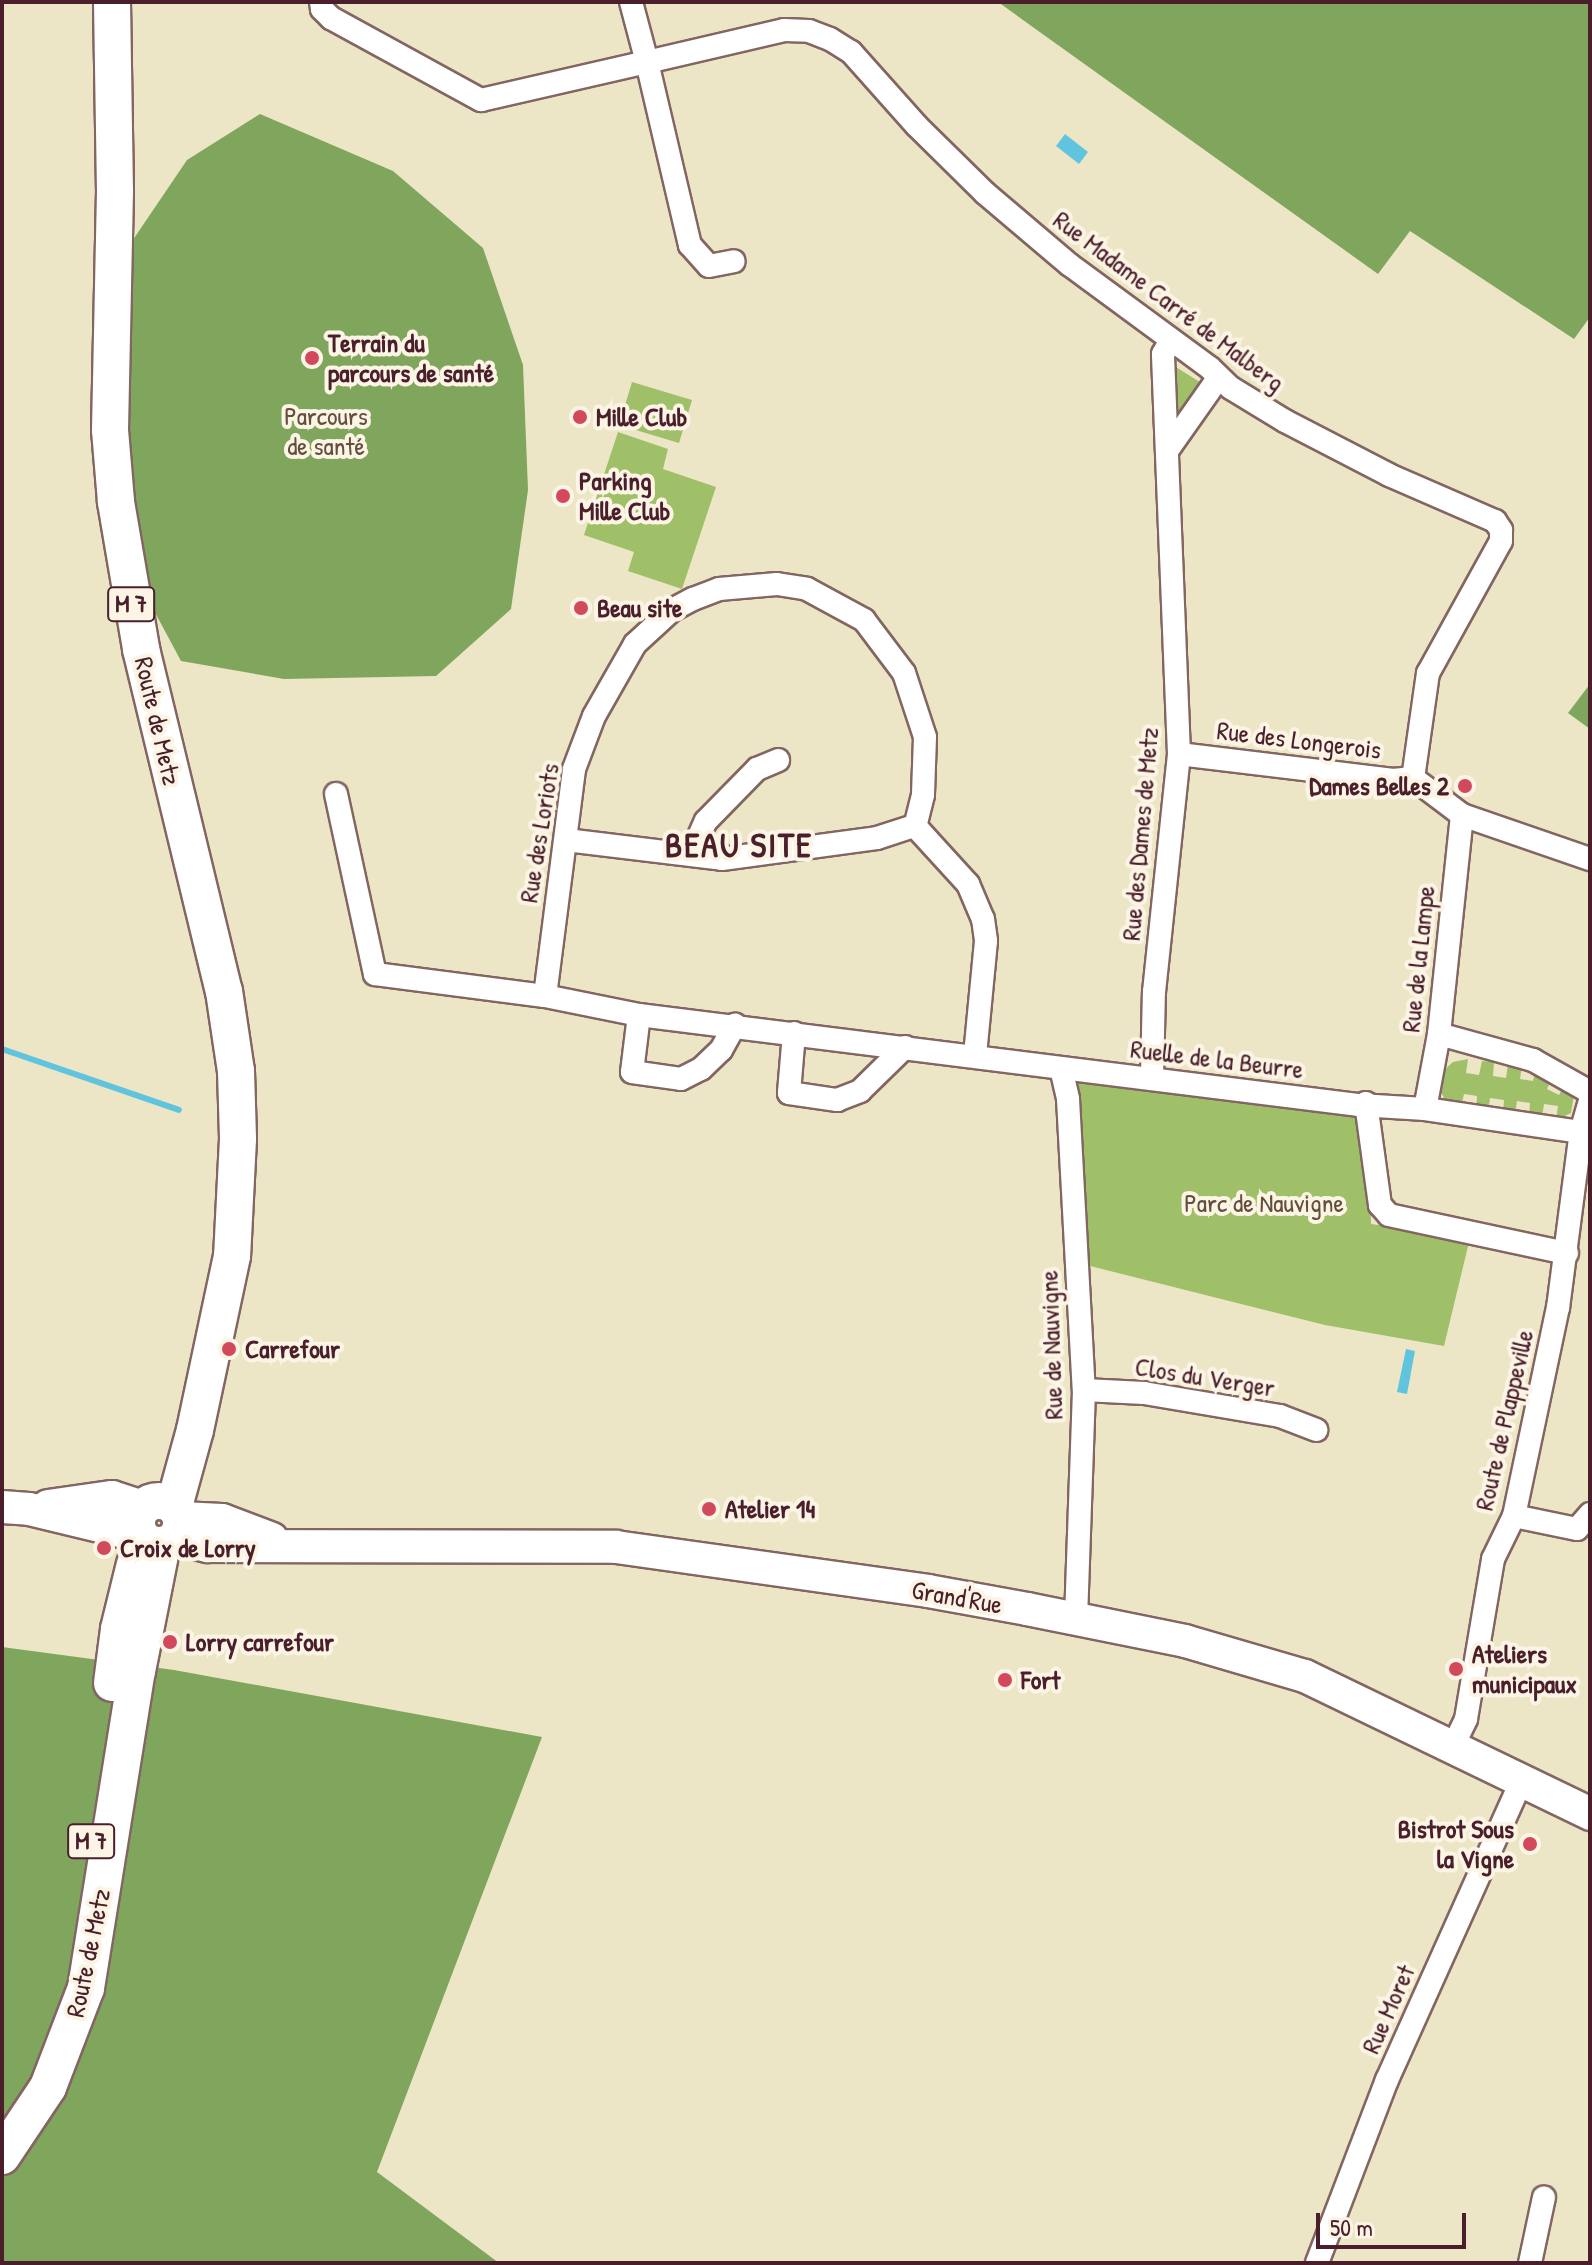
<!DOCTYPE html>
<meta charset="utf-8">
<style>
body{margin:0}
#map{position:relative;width:1592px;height:2265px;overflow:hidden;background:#ede6c6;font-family:"Patrick Hand",sans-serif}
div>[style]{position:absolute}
.green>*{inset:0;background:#9fc068}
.forest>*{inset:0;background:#7fa65c}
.water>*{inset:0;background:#61c4df}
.stream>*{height:6px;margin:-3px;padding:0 3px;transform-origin:3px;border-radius:3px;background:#61c4df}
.roads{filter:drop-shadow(2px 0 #836561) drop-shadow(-2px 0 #836561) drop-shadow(0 2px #836561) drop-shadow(0 -2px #836561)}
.street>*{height:22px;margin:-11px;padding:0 11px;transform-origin:11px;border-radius:11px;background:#fff}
.secondary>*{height:32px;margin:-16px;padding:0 16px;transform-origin:16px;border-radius:16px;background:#fff}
.primary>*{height:36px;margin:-18px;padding:0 18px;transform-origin:18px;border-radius:18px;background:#fff}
.primary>.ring{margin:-18px;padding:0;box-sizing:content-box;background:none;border:36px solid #fff;border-radius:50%}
.dots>*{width:22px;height:22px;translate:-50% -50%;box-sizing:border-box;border:4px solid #fcf5e5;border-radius:50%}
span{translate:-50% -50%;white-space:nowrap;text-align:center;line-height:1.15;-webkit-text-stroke:8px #fcf5e5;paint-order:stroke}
.shield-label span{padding:2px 6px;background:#fcf5e5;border:2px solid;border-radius:6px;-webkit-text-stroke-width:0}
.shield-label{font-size:24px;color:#4a1f2b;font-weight:700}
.street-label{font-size:26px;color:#4a1f2b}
.poi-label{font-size:26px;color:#4a1f2b;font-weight:700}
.left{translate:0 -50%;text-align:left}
.right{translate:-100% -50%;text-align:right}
.park-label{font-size:26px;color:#644f3d}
.district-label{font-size:34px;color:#4a1f2b;font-weight:700;letter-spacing:2px}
.frame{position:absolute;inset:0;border:4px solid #4a1f2b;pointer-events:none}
.scale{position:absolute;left:1316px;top:2213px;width:150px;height:36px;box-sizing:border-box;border:4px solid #4a1f2b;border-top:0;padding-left:10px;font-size:24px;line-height:28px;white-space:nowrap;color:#4a1f2b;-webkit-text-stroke:6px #fcf5e5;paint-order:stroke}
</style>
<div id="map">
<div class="green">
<i style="clip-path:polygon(1171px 364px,1203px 384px,1180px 420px,1173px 419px)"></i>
<i style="clip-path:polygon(632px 382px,692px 400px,679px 443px,619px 425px)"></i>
<i style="clip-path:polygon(618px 432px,668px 449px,663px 469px,716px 487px,682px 589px,628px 571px,634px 552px,584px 535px)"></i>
<i style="clip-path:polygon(1468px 1059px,1466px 1073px,1479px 1075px,1482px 1061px,1494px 1062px,1493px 1076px,1506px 1078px,1508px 1064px,1522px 1065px,1520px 1079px,1533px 1081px,1536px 1067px,1553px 1076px,1547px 1089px,1559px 1095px,1565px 1083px,1574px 1095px,1571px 1113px,1556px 1120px,1558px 1106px,1544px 1104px,1542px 1118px,1529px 1117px,1530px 1103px,1517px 1101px,1515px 1115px,1503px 1114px,1504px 1100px,1490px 1098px,1488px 1112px,1476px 1110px,1477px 1096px,1464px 1094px,1461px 1108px,1447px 1103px,1439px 1089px,1443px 1071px,1453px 1062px)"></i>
<i style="clip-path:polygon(1078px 1077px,1351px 1113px,1365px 1125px,1369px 1140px,1371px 1224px,1470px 1238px,1444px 1346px,1325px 1325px,1082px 1264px,1070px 1083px)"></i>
</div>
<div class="forest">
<i style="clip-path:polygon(998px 2px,1590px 2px,1590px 317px,1574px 339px,1410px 231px,1378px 274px)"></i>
<i style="clip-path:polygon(260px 114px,393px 171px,483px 248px,523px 365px,528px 490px,511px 609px,436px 676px,284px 679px,181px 661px,144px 592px,126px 443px,122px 256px,187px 160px)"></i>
<i style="clip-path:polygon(1590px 684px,1590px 729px,1568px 713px)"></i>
<i style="clip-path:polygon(2px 1647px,174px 1670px,542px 1737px,377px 2172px,499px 2263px,2px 2263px)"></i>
</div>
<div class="water">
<i style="clip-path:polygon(1065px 134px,1088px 152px,1079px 164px,1056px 146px)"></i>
<i style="clip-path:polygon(1406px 1349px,1415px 1351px,1407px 1394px,1397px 1392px)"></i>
</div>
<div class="stream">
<i style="left:2px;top:1049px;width:187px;rotate:19deg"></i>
</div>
<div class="roads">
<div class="street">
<i style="left:321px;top:2px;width:7px;rotate:82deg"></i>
<i style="left:322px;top:9px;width:13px;rotate:45deg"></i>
<i style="left:331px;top:18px;width:171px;rotate:28.7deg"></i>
<i style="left:481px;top:100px;width:170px;rotate:-12.9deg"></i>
<i style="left:647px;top:62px;width:188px;rotate:76.8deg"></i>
<i style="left:690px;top:245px;width:28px;rotate:48deg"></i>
<i style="left:709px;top:266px;width:25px;rotate:-11deg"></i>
<i style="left:631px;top:2px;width:62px;rotate:75.1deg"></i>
<i style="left:647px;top:62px;width:141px;rotate:-13.1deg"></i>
<i style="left:784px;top:30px;width:25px;rotate:2deg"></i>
<i style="left:809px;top:31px;width:22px;rotate:21deg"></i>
<i style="left:830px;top:39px;width:25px;rotate:32deg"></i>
<i style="left:851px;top:52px;width:99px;rotate:48.3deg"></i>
<i style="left:917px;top:126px;width:95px;rotate:44.6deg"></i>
<i style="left:985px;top:193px;width:111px;rotate:40.3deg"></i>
<i style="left:1070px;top:265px;width:174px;rotate:36.3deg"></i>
<i style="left:1210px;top:368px;width:29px;rotate:44deg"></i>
<i style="left:1231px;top:388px;width:63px;rotate:31.4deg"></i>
<i style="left:1285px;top:421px;width:117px;rotate:27.4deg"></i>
<i style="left:1389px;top:475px;width:116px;rotate:23.5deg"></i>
<i style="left:1495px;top:521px;width:11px;rotate:56deg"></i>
<i style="left:1501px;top:530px;width:11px;rotate:90deg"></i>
<i style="left:1501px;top:541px;width:151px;rotate:118.9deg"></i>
<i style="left:1428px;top:673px;width:106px;rotate:98.1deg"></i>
<i style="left:1413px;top:778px;width:61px;rotate:37.1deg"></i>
<i style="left:1462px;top:815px;width:135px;rotate:19deg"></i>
<i style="left:1167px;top:451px;width:90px;rotate:-54.9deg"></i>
<i style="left:1179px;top:754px;width:216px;rotate:6.9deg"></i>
<i style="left:1393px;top:780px;width:20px;rotate:-6deg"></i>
<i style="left:336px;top:794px;width:184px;rotate:77.8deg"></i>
<i style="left:375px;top:974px;width:171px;rotate:7.4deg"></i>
<i style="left:545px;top:996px;width:96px;rotate:11.4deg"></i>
<i style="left:639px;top:1015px;width:726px;rotate:7.13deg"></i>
<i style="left:1359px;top:1105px;width:66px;rotate:3.5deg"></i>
<i style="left:1425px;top:1109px;width:158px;rotate:8.4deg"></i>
<i style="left:566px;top:840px;width:157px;rotate:6.9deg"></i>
<i style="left:722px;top:859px;width:156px;rotate:-7.7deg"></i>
<i style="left:877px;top:838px;width:40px;rotate:-18deg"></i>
<i style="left:915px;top:826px;width:79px;rotate:47.6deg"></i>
<i style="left:968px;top:884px;width:38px;rotate:67deg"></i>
<i style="left:983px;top:919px;width:22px;rotate:82deg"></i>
<i style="left:986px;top:941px;width:116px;rotate:95.5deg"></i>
<i style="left:691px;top:854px;width:36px;rotate:-66deg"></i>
<i style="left:706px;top:821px;width:73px;rotate:-45.6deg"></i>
<i style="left:757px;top:769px;width:23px;rotate:-23deg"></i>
<i style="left:545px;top:996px;width:229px;rotate:-82.7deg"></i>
<i style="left:574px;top:769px;width:57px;rotate:-69.3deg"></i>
<i style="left:594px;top:716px;width:83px;rotate:-60.3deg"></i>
<i style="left:635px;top:644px;width:50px;rotate:-42.6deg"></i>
<i style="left:672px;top:610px;width:24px;rotate:-28deg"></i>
<i style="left:693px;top:599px;width:28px;rotate:-21deg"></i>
<i style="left:719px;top:589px;width:58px;rotate:-4.9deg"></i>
<i style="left:777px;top:584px;width:30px;rotate:9deg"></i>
<i style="left:807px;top:589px;width:65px;rotate:28.5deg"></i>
<i style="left:864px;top:620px;width:66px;rotate:53deg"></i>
<i style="left:904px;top:673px;width:67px;rotate:71.8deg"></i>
<i style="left:925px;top:737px;width:58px;rotate:92deg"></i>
<i style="left:923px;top:795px;width:32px;rotate:104deg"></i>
<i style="left:639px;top:1015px;width:57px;rotate:97deg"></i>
<i style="left:632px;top:1072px;width:49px;rotate:8.1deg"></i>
<i style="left:681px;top:1079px;width:22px;rotate:-27deg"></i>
<i style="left:701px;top:1069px;width:28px;rotate:-44deg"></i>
<i style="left:721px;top:1050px;width:29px;rotate:-61deg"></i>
<i style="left:794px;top:1033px;width:60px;rotate:94.8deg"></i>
<i style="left:789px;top:1093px;width:49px;rotate:8.3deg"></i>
<i style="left:837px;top:1100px;width:25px;rotate:-21deg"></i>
<i style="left:860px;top:1091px;width:63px;rotate:-44.4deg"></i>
<i style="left:1439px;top:1034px;width:98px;rotate:15.5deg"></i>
<i style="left:1533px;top:1060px;width:65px;rotate:29.3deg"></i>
<i style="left:1061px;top:1068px;width:32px;rotate:77deg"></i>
<i style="left:1068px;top:1099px;width:291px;rotate:86.9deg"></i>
<i style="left:1084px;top:1390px;width:230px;rotate:92deg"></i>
<i style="left:1152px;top:1077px;width:85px;rotate:-88.7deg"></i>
<i style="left:1154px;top:992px;width:239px;rotate:-84deg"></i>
<i style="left:1179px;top:754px;width:400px;rotate:-92.3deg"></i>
<i style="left:1163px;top:354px;width:16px;rotate:-60deg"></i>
<i style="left:1366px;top:1103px;width:103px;rotate:82.2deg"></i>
<i style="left:1380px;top:1205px;width:13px;rotate:48deg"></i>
<i style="left:1389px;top:1215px;width:182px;rotate:12.1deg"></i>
<i style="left:1425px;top:1109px;width:76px;rotate:-79.4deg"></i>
<i style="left:1439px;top:1034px;width:220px;rotate:-84deg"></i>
<i style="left:1084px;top:1390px;width:60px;rotate:2.9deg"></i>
<i style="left:1144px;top:1393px;width:138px;rotate:9.6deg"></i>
<i style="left:1280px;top:1416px;width:39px;rotate:21deg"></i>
<i style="left:1514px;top:1516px;width:64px;rotate:11.7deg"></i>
<i style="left:1577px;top:1529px;width:20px;rotate:-49deg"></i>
<i style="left:1453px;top:1746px;width:30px;rotate:-64deg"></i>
<i style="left:1466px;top:1719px;width:162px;rotate:-80.4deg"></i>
<i style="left:1493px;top:1559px;width:48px;rotate:-64deg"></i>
<i style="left:1514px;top:1516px;width:213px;rotate:-78.1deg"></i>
<i style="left:1558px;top:1308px;width:177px;rotate:-82.6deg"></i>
<i style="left:1581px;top:1132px;width:32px;rotate:-74deg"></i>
<i style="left:1317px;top:2263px;width:196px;rotate:-69.1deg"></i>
<i style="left:1387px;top:2080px;width:327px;rotate:-65.8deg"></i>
<i style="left:1530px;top:2263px;width:67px;rotate:-78deg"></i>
</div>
<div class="secondary">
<i style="left:48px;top:1506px;width:65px;rotate:-8deg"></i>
<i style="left:112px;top:1497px;width:33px;rotate:18deg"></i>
<i style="left:2px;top:1507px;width:27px;rotate:4deg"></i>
<i style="left:29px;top:1509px;width:98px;rotate:13.6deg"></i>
<i style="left:124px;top:1532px;width:13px;rotate:-4deg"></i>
<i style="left:181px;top:1518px;width:41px;rotate:2.8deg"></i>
<i style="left:222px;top:1520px;width:53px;rotate:20.8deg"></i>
<i style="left:175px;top:1538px;width:34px;rotate:14deg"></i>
<i style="left:208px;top:1546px;width:408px;rotate:0.1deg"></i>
<i style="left:616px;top:1547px;width:315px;rotate:8deg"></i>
<i style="left:928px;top:1591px;width:101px;rotate:10.3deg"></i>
<i style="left:1027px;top:1609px;width:161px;rotate:11.4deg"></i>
<i style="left:1185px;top:1641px;width:125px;rotate:16.3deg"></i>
<i style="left:1305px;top:1676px;width:317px;rotate:25.8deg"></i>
</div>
<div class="primary">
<i style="left:112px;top:2px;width:189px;rotate:89.1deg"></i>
<i style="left:115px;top:191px;width:239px;rotate:91.2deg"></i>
<i style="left:110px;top:430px;width:72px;rotate:85.2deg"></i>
<i style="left:116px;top:502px;width:149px;rotate:80.3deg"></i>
<i style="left:141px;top:649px;width:352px;rotate:76.4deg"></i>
<i style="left:224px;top:991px;width:81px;rotate:81.5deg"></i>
<i style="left:236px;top:1071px;width:68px;rotate:88.3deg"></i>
<i style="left:238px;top:1139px;width:117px;rotate:92.9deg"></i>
<i style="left:232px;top:1256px;width:178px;rotate:102deg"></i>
<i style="left:195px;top:1430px;width:79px;rotate:105.4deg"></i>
<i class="ring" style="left:137px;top:1501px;width:8px;height:8px"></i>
<i style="left:112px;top:1683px;width:54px;rotate:-82.6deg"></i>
<i style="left:119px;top:1629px;width:67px;rotate:-76.2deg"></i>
<i style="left:2px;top:2156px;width:83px;rotate:-56.3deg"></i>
<i style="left:48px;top:2087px;width:106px;rotate:-69deg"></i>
<i style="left:86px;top:1988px;width:321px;rotate:-80.9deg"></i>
<i style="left:137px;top:1671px;width:128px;rotate:-78.8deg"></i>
</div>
</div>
<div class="dots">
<i style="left:312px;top:358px;background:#d1495b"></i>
<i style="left:580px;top:417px;background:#d1495b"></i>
<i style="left:563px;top:496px;background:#d1495b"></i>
<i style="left:581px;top:608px;background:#d1495b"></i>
<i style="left:1465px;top:786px;background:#d1495b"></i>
<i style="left:229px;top:1349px;background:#d1495b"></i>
<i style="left:709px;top:1509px;background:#d1495b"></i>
<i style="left:104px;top:1548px;background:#d1495b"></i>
<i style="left:170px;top:1642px;background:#d1495b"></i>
<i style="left:1456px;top:1669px;background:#d1495b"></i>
<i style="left:1005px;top:1680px;background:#d1495b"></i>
<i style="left:1530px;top:1844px;background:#d1495b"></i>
</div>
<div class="shield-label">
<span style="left:131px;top:604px">M 7</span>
<span style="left:91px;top:1841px">M 7</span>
</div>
<div class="street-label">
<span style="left:1169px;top:301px;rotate:37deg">Rue Madame Carré de Malberg</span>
<span style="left:158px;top:721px;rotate:77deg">Route de Metz</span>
<span style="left:1299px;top:740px;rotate:7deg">Rue des Longerois</span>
<span style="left:539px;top:833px;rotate:-81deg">Rue des Loriots</span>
<span style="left:1140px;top:834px;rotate:-85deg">Rue des Dames de Metz</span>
<span style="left:1418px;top:959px;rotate:-84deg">Rue de la Lampe</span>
<span style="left:1217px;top:1059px;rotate:7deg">Ruelle de la Beurre</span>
<span style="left:1051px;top:1345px;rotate:-92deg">Rue de Nauvigne</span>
<span style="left:1205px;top:1377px;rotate:9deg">Clos du Verger</span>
<span style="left:1504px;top:1420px;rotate:-77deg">Route de Plappeville</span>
<span style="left:957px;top:1597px;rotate:10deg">Grand'Rue</span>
<span style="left:88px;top:1953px;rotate:-78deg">Route de Metz</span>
<span style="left:1388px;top:2009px;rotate:-66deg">Rue Moret</span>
</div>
<div class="poi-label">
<span class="left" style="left:328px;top:358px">Terrain du<br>parcours de santé</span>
<span class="left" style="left:596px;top:417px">Mille Club</span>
<span class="left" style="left:579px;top:496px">Parking<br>Mille Club</span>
<span class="left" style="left:597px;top:608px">Beau site</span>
<span class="right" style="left:1449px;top:786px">Dames Belles 2</span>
<span class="left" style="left:245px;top:1349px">Carrefour</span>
<span class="left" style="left:725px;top:1509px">Atelier 14</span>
<span class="left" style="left:120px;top:1548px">Croix de Lorry</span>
<span class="left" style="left:186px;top:1642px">Lorry carrefour</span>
<span class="left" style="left:1472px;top:1669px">Ateliers<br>municipaux</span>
<span class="left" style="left:1021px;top:1680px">Fort</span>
<span class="right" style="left:1514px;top:1844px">Bistrot Sous<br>la Vigne</span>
</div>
<div class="park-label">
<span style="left:326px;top:431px">Parcours<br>de santé</span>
<span style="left:1264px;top:1203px">Parc de Nauvigne</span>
</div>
<div class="district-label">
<span style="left:739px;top:846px">BEAU SITE</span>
</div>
<div class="frame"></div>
<div class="scale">50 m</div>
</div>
